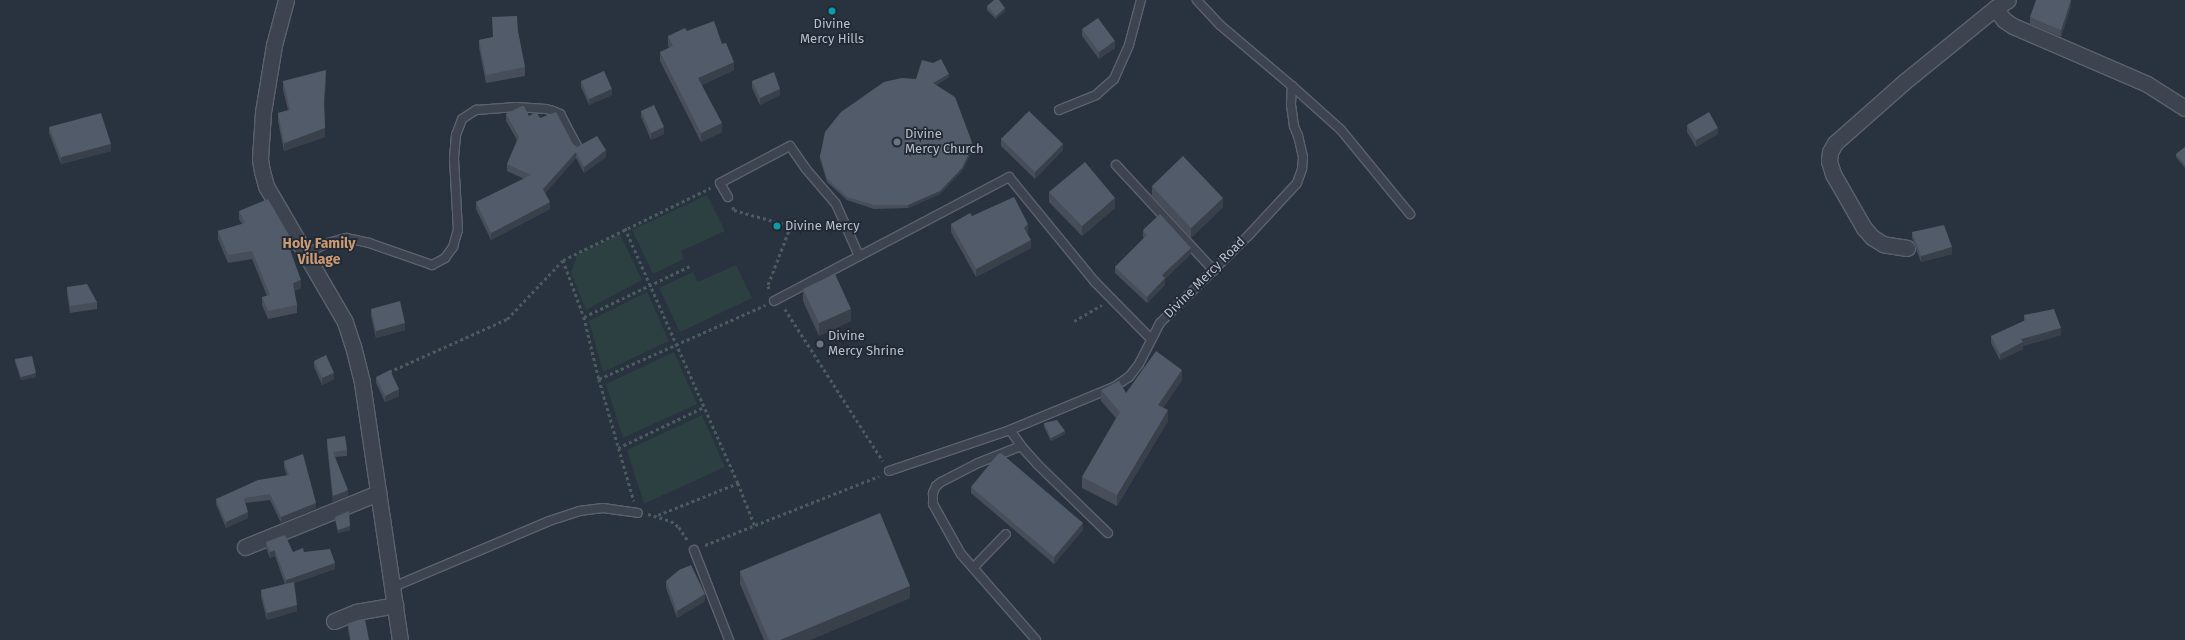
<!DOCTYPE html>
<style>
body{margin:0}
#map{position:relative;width:2185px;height:640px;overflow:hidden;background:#29323f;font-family:"Fira Sans",sans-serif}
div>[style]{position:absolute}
.green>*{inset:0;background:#2c3f41}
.path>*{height:2.5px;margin-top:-1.25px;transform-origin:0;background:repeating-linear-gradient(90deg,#4b5c5f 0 3px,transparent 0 6px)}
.roads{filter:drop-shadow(1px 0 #5b626c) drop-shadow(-1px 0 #5b626c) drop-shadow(0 1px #5b626c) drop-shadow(0 -1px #5b626c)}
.service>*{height:8px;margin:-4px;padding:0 4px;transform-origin:4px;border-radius:4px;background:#3d444f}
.minor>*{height:15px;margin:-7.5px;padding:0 7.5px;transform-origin:7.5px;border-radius:7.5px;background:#3d444f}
.wall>*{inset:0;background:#474e5a}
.shaded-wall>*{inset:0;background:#39404a}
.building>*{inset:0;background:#525b69}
.dots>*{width:11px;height:11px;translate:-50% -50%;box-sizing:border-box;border:2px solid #212934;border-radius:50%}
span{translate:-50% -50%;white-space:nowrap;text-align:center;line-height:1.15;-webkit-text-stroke:3.5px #212934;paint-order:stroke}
.poi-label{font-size:13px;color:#b9bfc9}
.left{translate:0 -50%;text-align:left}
.street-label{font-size:13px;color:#b9bfc9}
.neighbourhood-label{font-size:14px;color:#cb9a73;font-weight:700}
</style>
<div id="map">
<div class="green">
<i style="clip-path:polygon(707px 195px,725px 231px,681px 251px,684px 259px,653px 274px,632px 230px)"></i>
<i style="clip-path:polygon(620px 234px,642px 280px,586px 310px,571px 273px,577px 255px)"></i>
<i style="clip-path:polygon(736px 265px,752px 298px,680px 332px,659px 288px,693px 272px,698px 282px)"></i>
<i style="clip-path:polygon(647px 292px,669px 341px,603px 372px,589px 321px)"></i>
<i style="clip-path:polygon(674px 352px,697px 404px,623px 438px,606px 384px)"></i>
<i style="clip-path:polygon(702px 415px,725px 467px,644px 504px,627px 450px)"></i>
</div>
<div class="path">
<i style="left:733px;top:207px;width:3px;rotate:72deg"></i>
<i style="left:734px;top:210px;width:59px;rotate:15.7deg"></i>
<i style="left:791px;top:226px;width:64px;rotate:111deg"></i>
<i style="left:768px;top:286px;width:4px;rotate:63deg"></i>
<i style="left:625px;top:228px;width:279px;rotate:66.1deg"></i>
<i style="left:738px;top:483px;width:46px;rotate:68.4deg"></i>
<i style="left:563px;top:260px;width:61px;rotate:69.8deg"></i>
<i style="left:584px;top:317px;width:64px;rotate:76.4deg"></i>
<i style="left:599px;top:379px;width:127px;rotate:74deg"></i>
<i style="left:785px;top:309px;width:181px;rotate:57.2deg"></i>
<i style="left:584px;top:317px;width:120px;rotate:-25.7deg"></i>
<i style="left:1074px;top:321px;width:32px;rotate:-30deg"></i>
<i style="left:389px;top:372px;width:129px;rotate:-24.2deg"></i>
<i style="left:507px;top:319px;width:81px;rotate:-46.5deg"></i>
<i style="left:563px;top:260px;width:164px;rotate:-26.1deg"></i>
<i style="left:599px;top:379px;width:182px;rotate:-24deg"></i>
<i style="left:618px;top:448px;width:95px;rotate:-25.5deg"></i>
<i style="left:648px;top:514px;width:24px;rotate:17deg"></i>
<i style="left:671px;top:521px;width:10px;rotate:37deg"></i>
<i style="left:679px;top:527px;width:17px;rotate:57deg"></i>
<i style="left:658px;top:515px;width:86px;rotate:-21.8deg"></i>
<i style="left:705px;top:545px;width:187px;rotate:-21.6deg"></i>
</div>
<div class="roads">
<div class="service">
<i style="left:1292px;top:86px;width:66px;rotate:41.9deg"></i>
<i style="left:1341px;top:130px;width:109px;rotate:50.6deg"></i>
<i style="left:1059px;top:110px;width:40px;rotate:-22deg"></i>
<i style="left:1096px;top:95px;width:24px;rotate:-42deg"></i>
<i style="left:1114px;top:79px;width:37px;rotate:-66deg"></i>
<i style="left:1129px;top:45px;width:47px;rotate:-75.1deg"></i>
<i style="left:1116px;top:165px;width:144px;rotate:47.2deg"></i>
<i style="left:728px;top:197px;width:16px;rotate:-120deg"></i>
<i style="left:720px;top:183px;width:79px;rotate:-27.9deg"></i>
<i style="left:790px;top:146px;width:28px;rotate:55deg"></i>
<i style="left:806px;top:169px;width:46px;rotate:49.4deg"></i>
<i style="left:836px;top:204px;width:57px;rotate:66.1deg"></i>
<i style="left:305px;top:254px;width:25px;rotate:-26deg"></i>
<i style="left:328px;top:243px;width:19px;rotate:-16deg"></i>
<i style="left:346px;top:238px;width:24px;rotate:12deg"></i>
<i style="left:369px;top:243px;width:67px;rotate:19.2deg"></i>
<i style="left:432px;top:265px;width:15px;rotate:-28deg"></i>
<i style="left:445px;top:258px;width:14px;rotate:-54deg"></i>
<i style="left:453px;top:247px;width:18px;rotate:-74deg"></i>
<i style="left:458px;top:230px;width:72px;rotate:-93.2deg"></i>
<i style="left:454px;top:158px;width:23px;rotate:-85deg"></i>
<i style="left:456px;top:135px;width:17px;rotate:-69deg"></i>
<i style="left:462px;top:119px;width:17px;rotate:-33deg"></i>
<i style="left:476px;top:110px;width:40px;rotate:-4.3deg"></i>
<i style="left:516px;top:107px;width:30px;rotate:4deg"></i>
<i style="left:546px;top:109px;width:7px;rotate:16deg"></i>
<i style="left:553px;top:111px;width:8px;rotate:23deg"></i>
<i style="left:560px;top:114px;width:38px;rotate:62deg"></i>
<i style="left:774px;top:301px;width:266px;rotate:-27.8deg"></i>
<i style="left:1009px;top:177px;width:136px;rotate:50.7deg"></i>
<i style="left:1095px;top:282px;width:80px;rotate:45.5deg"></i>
<i style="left:1010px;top:430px;width:19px;rotate:55deg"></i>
<i style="left:1021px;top:446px;width:24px;rotate:48deg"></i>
<i style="left:1037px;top:464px;width:99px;rotate:44.2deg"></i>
<i style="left:1021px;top:446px;width:46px;rotate:158.4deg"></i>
<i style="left:978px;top:463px;width:42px;rotate:152.8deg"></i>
<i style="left:941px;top:482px;width:6px;rotate:141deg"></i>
<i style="left:936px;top:486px;width:8px;rotate:113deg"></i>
<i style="left:933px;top:493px;width:11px;rotate:90deg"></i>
<i style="left:933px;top:504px;width:57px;rotate:60.8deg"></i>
<i style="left:961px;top:554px;width:114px;rotate:48.9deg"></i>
<i style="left:889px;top:471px;width:128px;rotate:-18.7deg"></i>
<i style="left:1010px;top:430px;width:113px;rotate:-22.5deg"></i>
<i style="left:1114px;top:387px;width:18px;rotate:-34deg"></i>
<i style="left:1129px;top:377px;width:16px;rotate:-52deg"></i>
<i style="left:1139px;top:364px;width:46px;rotate:-62.9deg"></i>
<i style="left:1160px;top:323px;width:124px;rotate:-44.7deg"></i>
<i style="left:1248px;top:236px;width:72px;rotate:-47.2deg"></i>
<i style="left:1297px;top:183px;width:15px;rotate:-70deg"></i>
<i style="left:1302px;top:169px;width:12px;rotate:-85deg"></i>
<i style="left:1303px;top:157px;width:22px;rotate:-103deg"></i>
<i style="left:1298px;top:136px;width:11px;rotate:-112deg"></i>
<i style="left:1294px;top:126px;width:22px;rotate:-98deg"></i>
<i style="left:1291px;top:104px;width:18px;rotate:-87deg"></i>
<i style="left:1292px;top:86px;width:94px;rotate:-139.7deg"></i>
<i style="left:1220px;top:25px;width:34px;rotate:-133deg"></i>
<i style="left:694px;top:550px;width:97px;rotate:68.7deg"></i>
<i style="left:973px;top:568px;width:47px;rotate:-45.9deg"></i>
<i style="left:393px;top:587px;width:169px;rotate:-22.9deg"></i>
<i style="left:549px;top:521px;width:32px;rotate:-18deg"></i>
<i style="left:579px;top:511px;width:24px;rotate:-7deg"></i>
<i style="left:603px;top:508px;width:35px;rotate:8deg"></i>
</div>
<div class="minor">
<i style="left:286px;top:0;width:47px;rotate:104.9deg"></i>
<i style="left:274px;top:45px;width:68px;rotate:99.3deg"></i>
<i style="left:263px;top:112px;width:47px;rotate:93.7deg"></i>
<i style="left:260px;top:159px;width:12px;rotate:81deg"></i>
<i style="left:262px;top:171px;width:16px;rotate:75deg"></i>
<i style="left:266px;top:186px;width:157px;rotate:59.8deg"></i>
<i style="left:345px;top:322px;width:25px;rotate:72deg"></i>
<i style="left:353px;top:346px;width:38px;rotate:76deg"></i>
<i style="left:362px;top:383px;width:260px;rotate:81.6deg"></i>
<i style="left:1995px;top:8px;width:15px;rotate:53deg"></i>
<i style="left:2004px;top:20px;width:11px;rotate:34deg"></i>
<i style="left:2013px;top:26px;width:146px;rotate:23.4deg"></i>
<i style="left:2147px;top:84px;width:45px;rotate:32.3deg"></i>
<i style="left:1907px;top:248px;width:24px;rotate:-171deg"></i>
<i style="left:1883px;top:244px;width:13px;rotate:-148deg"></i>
<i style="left:1872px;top:237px;width:12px;rotate:-132deg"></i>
<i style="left:1864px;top:228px;width:62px;rotate:-119.9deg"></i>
<i style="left:1833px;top:174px;width:14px;rotate:-107deg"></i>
<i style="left:1829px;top:161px;width:9px;rotate:-84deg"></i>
<i style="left:1830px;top:152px;width:10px;rotate:-61deg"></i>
<i style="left:1835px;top:143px;width:92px;rotate:-41.5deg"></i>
<i style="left:1904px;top:82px;width:117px;rotate:-39.1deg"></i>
<i style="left:1995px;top:8px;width:15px;rotate:-32deg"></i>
<i style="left:245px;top:547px;width:144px;rotate:-22.1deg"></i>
<i style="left:334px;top:621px;width:24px;rotate:-22deg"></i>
<i style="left:356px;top:612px;width:40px;rotate:-10deg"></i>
</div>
</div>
<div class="wall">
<i style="clip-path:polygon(987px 6px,1005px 11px,996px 19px,987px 10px)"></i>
<i style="clip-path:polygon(2071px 6px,2061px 37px,2030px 24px,2030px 17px)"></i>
<i style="clip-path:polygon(1082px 29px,1115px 48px,1099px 59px,1082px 36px)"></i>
<i style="clip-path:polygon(687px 31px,722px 44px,734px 70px,702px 85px,722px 132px,701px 142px,660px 61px,660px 52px,669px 48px,668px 45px,668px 36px)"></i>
<i style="clip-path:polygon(518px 32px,525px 67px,525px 76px,486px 83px,479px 48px,479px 40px)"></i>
<i style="clip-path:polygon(949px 77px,936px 85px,973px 149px,962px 171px,940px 194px,908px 208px,874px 209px,847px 200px,827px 182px,820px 159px,820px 156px,916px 79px)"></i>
<i style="clip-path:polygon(326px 79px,324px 105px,325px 137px,284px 151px,278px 121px,278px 113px,288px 110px,283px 90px,283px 81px)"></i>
<i style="clip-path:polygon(581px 81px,612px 95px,589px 105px,581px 87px)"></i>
<i style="clip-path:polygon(752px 81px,780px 95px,760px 105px,752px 88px)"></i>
<i style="clip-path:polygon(641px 111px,664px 134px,651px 140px,641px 117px)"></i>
<i style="clip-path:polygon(506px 114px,529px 116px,540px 118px,577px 147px,606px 157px,584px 173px,576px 158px,545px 193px,550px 209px,491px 240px,476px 209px,476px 202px,524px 179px,507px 171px,507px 164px,517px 140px,506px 121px)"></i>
<i style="clip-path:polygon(1687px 125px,1718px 134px,1696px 147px,1687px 132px)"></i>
<i style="clip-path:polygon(49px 127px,111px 151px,61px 164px,49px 133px)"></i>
<i style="clip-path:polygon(1001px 139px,1063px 150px,1035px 179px,1001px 146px)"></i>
<i style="clip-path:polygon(2185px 147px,2185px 168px,2176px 157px,2176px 154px)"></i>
<i style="clip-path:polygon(1152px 186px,1223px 207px,1191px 238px,1152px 196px)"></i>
<i style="clip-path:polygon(1049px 192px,1115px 208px,1082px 236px,1049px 202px)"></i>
<i style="clip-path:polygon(239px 211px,293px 250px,290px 251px,301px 288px,294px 291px,297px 305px,297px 313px,268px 319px,262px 305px,262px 297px,267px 296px,252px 259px,228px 263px,218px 239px,218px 231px,242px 224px,239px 219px)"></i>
<i style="clip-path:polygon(972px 216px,1028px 233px,1027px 233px,1031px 248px,976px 277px,951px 232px,951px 224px)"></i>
<i style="clip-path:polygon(1143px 230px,1191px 254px,1165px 279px,1165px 285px,1147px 303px,1115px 273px,1115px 267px,1144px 238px,1143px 237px)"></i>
<i style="clip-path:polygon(1912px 232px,1952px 254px,1921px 262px,1912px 238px)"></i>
<i style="clip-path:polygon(67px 287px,97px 302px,97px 309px,70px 313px,67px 293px)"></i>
<i style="clip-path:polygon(803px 289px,851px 321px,819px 336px,803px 301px)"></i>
<i style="clip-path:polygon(371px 309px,405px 330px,376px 338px,371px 316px)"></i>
<i style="clip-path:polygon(2024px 315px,2061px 335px,2023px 346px,2023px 349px,2000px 360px,1991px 343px,1991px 336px,2024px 321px)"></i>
<i style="clip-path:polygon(15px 359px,36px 377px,21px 380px,15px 362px)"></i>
<i style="clip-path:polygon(314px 361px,334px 379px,322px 385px,314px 367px)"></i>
<i style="clip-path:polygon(376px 377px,399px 396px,385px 402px,376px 383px)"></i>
<i style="clip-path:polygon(1182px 380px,1163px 408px,1168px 421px,1117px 506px,1082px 488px,1082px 477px,1116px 418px,1101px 401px,1101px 390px,1126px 393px)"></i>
<i style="clip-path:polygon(1044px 423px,1065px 434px,1051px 441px,1044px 427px)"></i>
<i style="clip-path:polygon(327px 439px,347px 450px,347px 456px,335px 457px,348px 496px,333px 502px,327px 445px)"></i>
<i style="clip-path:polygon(284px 461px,316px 508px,281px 523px,270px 500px,245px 503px,248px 518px,226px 528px,216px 504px,216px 499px,287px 476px,284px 467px)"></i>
<i style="clip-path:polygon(971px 487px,1083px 530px,1054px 564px,971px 493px)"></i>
<i style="clip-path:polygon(335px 517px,350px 530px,338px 533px,335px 520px)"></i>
<i style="clip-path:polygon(266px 542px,293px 552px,304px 552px,335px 569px,294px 583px,297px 611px,267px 620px,261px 597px,261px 590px,285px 584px,275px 556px,270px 558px,266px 548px)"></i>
<i style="clip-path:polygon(740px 571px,910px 598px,810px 640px,764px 640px,740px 584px)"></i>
<i style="clip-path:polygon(666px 581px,705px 601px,677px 618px,666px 588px)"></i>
<i style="clip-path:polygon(348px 623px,369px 640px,350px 640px,348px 630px)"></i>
</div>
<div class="shaded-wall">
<i style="clip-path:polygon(2071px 0,2071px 6px,2061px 37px,2061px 30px)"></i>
<i style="clip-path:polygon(1005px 8px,1005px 11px,996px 19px,996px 16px)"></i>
<i style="clip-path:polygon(1115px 41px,1115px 48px,1099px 59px,1099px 52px)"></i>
<i style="clip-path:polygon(734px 62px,734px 70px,698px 87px,698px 78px)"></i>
<i style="clip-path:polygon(326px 70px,326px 79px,324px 108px,324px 100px)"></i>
<i style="clip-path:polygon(949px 74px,949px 77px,933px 87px,933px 83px)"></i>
<i style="clip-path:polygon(612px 89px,612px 95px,589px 105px,589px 99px)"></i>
<i style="clip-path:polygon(780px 89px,780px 95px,760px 105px,760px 98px)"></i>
<i style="clip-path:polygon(722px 123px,722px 132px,701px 142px,701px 133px)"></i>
<i style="clip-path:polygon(664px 127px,664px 134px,651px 140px,651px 133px)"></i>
<i style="clip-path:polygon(325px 128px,325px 137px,284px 151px,284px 143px)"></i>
<i style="clip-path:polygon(1718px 128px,1718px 134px,1696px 147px,1696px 140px)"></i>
<i style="clip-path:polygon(111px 144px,111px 151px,61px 164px,61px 157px)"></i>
<i style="clip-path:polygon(1063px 144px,1063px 150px,1035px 179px,1035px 172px)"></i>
<i style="clip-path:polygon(973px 145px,973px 149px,962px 171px,940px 194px,908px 208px,908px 205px)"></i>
<i style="clip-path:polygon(606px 150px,606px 157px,584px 173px,584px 167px)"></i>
<i style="clip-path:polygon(576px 152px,576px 158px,543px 196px,543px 189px)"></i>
<i style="clip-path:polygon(1115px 198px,1115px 208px,1082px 236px,1082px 226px)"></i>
<i style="clip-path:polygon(1223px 198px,1223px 207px,1191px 238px,1191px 228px)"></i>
<i style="clip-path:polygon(550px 202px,550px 209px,491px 240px,491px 233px)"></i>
<i style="clip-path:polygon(1028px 224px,1028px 233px,1024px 236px,1024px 228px)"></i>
<i style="clip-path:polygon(1031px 240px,1031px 248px,976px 277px,976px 269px)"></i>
<i style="clip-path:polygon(293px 242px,293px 250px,288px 251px,288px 244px)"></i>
<i style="clip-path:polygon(1952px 247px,1952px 254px,1921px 262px,1921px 256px)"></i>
<i style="clip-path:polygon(1191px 248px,1191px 254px,1165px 279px,1165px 285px,1147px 303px,1147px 297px,1162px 275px)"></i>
<i style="clip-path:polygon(301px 280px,301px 288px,293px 291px,293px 283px)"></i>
<i style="clip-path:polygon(851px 309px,851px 321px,819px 336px,819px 323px)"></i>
<i style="clip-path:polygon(405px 323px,405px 330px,376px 338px,376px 331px)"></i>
<i style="clip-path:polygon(2061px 328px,2061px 335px,2023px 346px,2023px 349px,2000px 360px,2000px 354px,2021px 339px)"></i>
<i style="clip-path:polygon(1182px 370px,1182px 380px,1158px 415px,1158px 405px)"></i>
<i style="clip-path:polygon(36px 373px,36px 377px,21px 380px,21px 377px)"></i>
<i style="clip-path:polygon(334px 373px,334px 379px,322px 385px,322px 378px)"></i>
<i style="clip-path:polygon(399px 389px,399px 396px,385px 402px,385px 396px)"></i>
<i style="clip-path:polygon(1168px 410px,1168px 421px,1117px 506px,1117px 495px)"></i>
<i style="clip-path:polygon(1065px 431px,1065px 434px,1051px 441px,1051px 438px)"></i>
<i style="clip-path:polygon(348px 490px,348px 496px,333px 502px,333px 496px)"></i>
<i style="clip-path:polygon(316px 503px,316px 508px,281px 523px,281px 517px)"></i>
<i style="clip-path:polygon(248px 512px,248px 518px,226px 528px,226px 522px)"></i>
<i style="clip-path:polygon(1083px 523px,1083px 530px,1054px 564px,1054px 557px)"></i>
<i style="clip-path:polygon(350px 526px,350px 530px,338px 533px,338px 530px)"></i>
<i style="clip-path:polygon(275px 550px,275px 556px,270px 558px,270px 552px)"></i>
<i style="clip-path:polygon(335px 563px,335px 569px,286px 586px,286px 580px)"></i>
<i style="clip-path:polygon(910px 586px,910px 598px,810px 640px,780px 640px)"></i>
<i style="clip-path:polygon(705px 594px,705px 601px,677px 618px,677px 611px)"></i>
<i style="clip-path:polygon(297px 605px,297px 611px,267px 620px,267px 613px)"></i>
</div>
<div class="building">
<i style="clip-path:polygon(994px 0,999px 0,1005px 8px,996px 16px,987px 6px)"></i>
<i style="clip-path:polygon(2036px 0,2071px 0,2061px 30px,2030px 17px)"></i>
<i style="clip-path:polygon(517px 16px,518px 32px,525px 67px,486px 75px,479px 40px,493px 37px,492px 17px)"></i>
<i style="clip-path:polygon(1098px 18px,1115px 41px,1099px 52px,1082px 29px)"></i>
<i style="clip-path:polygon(714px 21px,722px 44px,726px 43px,734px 62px,698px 78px,722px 123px,701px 133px,660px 52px,673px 46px,668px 36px,685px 28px,687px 31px)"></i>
<i style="clip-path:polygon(941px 59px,949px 74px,933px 83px,955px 97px,973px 145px,962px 168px,940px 191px,908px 205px,874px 205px,847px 197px,827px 179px,820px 156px,825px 132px,841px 112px,884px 82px,902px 78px,916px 79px,922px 60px,933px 63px)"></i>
<i style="clip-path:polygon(326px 70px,324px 100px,325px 128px,284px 143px,278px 113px,290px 110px,283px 81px)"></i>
<i style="clip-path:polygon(604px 71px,612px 89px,589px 99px,581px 81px)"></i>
<i style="clip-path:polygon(774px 72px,780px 89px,760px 98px,752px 81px)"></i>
<i style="clip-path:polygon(654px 105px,664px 127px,651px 133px,641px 111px)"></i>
<i style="clip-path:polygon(522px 106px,524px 106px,529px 116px,536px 112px,540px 118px,556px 112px,573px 144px,577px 147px,597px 136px,606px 150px,584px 167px,576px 152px,543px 189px,550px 202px,491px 233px,476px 202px,531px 175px,507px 164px,519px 137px,506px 114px)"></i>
<i style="clip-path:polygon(1029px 111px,1063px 144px,1035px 172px,1001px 139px)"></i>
<i style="clip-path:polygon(1709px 112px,1718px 128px,1696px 140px,1687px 125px)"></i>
<i style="clip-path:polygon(101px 113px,111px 144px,61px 157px,49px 127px)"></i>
<i style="clip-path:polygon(2185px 147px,2185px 165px,2176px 154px)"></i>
<i style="clip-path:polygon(1183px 156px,1223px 198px,1191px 228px,1152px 186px)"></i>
<i style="clip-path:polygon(1085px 162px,1115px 198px,1082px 226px,1049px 192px)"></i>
<i style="clip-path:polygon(1014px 197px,1028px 224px,1024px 228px,1031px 240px,976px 269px,951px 224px,970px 213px,972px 216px)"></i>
<i style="clip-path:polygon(268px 199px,293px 242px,288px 244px,301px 280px,293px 283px,297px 305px,268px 311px,262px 297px,270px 295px,252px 251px,228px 255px,218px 231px,245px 223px,239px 211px)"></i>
<i style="clip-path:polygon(1160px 214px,1191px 248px,1162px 275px,1165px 278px,1147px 297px,1115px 267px,1147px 235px,1143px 230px)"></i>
<i style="clip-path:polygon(1944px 225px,1952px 247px,1921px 256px,1912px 232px)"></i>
<i style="clip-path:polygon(835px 274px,851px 309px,819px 323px,803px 289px)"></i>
<i style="clip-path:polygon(87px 284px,97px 302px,70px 306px,67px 287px)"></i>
<i style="clip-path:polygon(400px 301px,405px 323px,376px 331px,371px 309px)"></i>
<i style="clip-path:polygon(2054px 309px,2061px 328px,2021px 339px,2023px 342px,2000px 354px,1991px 336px,2026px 320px,2024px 315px)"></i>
<i style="clip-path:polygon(1156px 351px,1182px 370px,1158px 405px,1168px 410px,1117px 495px,1082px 477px,1120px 412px,1101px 390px,1119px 381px,1126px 393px)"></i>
<i style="clip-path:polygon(326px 355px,334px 373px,322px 378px,314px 361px)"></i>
<i style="clip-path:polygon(32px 356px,36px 373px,21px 377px,15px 359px)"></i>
<i style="clip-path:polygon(390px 370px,399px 389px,385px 396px,376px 377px)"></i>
<i style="clip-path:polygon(1057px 420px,1065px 431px,1051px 438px,1044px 423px)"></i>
<i style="clip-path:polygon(345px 436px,347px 450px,333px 452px,348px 490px,333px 496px,327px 439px)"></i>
<i style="clip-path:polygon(1001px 453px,1083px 523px,1054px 557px,971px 487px,998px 454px)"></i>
<i style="clip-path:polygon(303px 454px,316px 503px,281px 517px,270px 494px,244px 498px,248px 512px,226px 522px,216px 499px,258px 480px,289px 475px,284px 461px)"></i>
<i style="clip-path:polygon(349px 511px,350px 526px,338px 530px,335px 517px)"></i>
<i style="clip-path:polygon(880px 513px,910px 586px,780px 640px,769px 640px,740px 571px)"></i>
<i style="clip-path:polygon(285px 535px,293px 552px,303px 548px,304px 552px,330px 549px,335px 563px,286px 580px,275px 550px,270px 552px,266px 542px)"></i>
<i style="clip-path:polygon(691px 565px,705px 594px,677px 611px,666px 581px,679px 570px)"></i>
<i style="clip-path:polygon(294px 582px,297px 605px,267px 613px,261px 590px)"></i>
<i style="clip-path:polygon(365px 619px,369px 640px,351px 640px,348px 623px)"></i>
</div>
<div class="dots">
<i style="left:832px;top:11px;background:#0f9aa8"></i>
<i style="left:897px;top:142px;background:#6b7280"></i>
<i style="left:777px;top:226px;background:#0f9aa8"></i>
<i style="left:820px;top:344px;background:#6b7280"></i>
</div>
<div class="poi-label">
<span style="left:832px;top:32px">Divine<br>Mercy Hills</span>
<span class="left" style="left:905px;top:142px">Divine<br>Mercy Church</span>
<span class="left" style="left:785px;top:226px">Divine Mercy</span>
<span class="left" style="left:828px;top:344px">Divine<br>Mercy Shrine</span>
</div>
<div class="street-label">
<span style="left:1205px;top:278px;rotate:-45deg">Divine Mercy Road</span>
</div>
<div class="neighbourhood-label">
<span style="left:319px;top:252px">Holy Family<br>Village</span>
</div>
</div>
